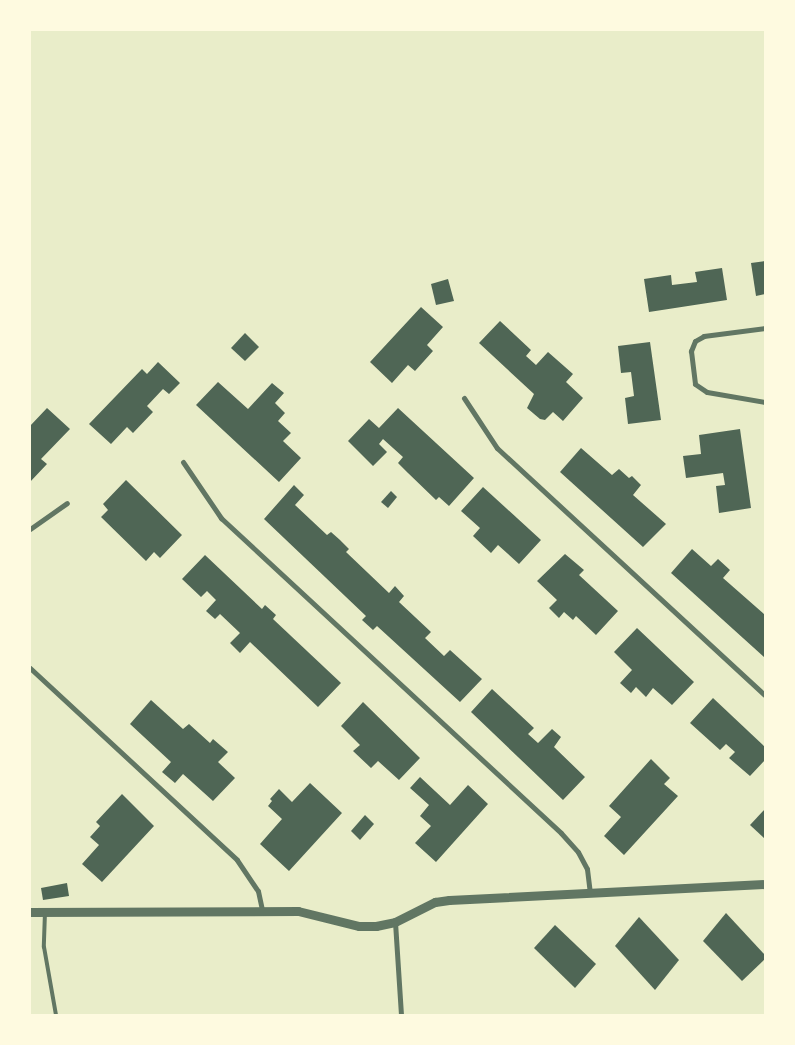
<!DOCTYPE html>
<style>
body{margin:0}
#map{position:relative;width:795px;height:1045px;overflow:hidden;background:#e9edc9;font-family:Poppins,sans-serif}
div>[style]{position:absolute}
.building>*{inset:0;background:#4f6655}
.service>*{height:4px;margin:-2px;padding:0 2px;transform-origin:2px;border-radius:2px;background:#617663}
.minor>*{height:5px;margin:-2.5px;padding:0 2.5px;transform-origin:2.5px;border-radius:2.5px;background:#617663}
.tertiary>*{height:9px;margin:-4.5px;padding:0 4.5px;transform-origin:4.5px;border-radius:4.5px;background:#617663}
span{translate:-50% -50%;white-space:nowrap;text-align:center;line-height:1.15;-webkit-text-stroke:5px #fefae0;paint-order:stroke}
.frame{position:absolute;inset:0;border:31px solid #fefae0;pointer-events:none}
</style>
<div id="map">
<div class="building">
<i style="clip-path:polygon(765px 261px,765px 294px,756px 296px,751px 263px)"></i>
<i style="clip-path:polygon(722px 268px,727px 300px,649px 312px,644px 279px,671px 275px,672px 285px,697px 282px,695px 272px)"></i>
<i style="clip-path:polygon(448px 279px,454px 301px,436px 305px,431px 284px)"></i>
<i style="clip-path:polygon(421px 307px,443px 327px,427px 345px,433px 351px,415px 371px,408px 365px,392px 383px,370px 362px)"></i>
<i style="clip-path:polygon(500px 321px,531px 350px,526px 356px,536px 365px,548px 352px,573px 374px,566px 382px,583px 398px,563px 421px,553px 412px,545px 420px,540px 419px,527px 408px,534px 394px,479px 343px)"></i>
<i style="clip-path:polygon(245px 333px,259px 347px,245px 361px,231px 348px)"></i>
<i style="clip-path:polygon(650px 342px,661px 420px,628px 424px,625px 398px,634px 396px,631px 372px,621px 373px,618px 346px)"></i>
<i style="clip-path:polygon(158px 362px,180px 383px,169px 394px,163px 389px,147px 406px,153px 412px,133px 433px,127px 427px,111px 444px,89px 424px,142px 369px,147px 374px)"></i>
<i style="clip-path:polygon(218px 382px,248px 409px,272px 383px,284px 393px,275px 403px,285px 413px,278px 421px,291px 433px,283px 441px,301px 458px,279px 482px,196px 405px)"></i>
<i style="clip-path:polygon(47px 408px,70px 429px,41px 459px,47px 464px,30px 482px,30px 426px)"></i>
<i style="clip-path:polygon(398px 408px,474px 478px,449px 506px,439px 497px,436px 500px,408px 473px,398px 463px,403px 457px,383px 439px,379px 444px,387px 452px,373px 466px,348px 441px,369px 419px,379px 428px)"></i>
<i style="clip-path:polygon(740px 429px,751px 508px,719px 513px,716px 486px,725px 485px,723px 473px,686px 478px,683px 456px,701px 454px,699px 435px)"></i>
<i style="clip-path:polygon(581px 448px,612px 475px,619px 469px,629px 478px,632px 476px,641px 485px,633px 495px,666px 524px,643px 547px,560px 472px)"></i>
<i style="clip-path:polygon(126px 480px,182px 535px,160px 558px,154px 552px,146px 561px,101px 517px,108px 510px,103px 504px)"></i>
<i style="clip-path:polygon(294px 485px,304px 495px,295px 505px,327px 535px,331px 532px,340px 540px,349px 549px,346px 552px,389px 593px,395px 586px,404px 596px,399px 602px,431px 632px,425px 638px,444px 656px,450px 650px,482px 679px,460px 702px,377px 626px,373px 630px,362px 620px,366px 616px,264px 519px)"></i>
<i style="clip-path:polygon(483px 487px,541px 540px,519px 564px,498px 545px,491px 553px,473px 536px,480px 528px,461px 511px)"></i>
<i style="clip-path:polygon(391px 491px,397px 497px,388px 508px,381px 502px)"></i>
<i style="clip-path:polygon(692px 549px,711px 566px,718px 559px,730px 570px,723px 578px,765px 615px,764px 657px,671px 573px)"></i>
<i style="clip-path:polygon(565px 554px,584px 570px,579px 575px,618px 611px,596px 635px,576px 616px,573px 620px,564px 612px,559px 618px,549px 608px,557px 600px,537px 581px)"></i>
<i style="clip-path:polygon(205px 555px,262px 609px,265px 605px,276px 615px,273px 619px,341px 683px,318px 707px,250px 642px,240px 653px,230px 643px,240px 633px,220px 614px,215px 619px,206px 611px,216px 600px,207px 591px,201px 597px,182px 579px)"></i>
<i style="clip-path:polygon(637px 628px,694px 682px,672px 705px,653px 688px,646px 697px,636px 687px,631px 693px,620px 683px,632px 670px,614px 652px)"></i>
<i style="clip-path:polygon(492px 689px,534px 728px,528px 734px,538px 743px,552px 729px,561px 737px,554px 747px,585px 777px,563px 800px,471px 712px)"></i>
<i style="clip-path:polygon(713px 698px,765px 747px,765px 760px,750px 776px,729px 758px,735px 752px,726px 744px,720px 750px,690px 723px)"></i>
<i style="clip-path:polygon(151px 700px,183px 729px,189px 724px,210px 743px,213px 739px,228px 752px,218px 762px,235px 778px,213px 801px,183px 774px,175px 783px,162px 772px,171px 762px,130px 724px)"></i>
<i style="clip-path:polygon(363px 702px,420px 758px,399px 780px,378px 761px,371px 768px,353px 751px,360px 745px,341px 726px)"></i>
<i style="clip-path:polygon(651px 759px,670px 778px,664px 784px,678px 796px,624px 855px,604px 836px,621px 817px,609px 806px)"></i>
<i style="clip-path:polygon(420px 777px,450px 805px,468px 785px,488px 804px,436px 862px,415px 843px,431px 826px,420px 816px,429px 805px,410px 788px)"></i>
<i style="clip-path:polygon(310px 783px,342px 813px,289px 871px,260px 844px,282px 819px,268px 806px,272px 801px,270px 799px,279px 789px,292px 802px)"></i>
<i style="clip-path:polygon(122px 794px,154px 826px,102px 882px,82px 864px,99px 845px,90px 837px,100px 826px,96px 822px)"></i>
<i style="clip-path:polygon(765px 809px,765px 839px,750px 825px)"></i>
<i style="clip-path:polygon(365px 815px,374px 824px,360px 840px,351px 831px)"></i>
<i style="clip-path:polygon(67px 883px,69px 896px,43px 900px,41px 888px)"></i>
<i style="clip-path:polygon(726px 913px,765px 955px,765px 959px,742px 981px,703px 941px)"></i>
<i style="clip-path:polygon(639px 917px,679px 960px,655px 990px,615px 946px)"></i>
<i style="clip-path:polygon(555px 925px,596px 964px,575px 988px,534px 948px)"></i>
</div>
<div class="service">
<i style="left:45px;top:912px;width:35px;rotate:92deg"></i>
<i style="left:44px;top:947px;width:69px;rotate:80deg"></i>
</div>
<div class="minor">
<i style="left:765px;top:328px;width:62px;rotate:172.5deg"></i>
<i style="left:704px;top:336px;width:10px;rotate:151deg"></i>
<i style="left:695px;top:341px;width:11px;rotate:112deg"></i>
<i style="left:691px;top:351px;width:33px;rotate:83deg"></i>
<i style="left:695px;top:384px;width:14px;rotate:34deg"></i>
<i style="left:707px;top:392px;width:59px;rotate:9.8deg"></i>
<i style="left:464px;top:398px;width:60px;rotate:56.6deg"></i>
<i style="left:497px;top:448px;width:364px;rotate:42.7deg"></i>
<i style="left:183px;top:462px;width:68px;rotate:55.8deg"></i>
<i style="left:221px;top:518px;width:463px;rotate:42.8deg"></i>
<i style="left:561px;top:833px;width:25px;rotate:48deg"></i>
<i style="left:578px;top:852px;width:19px;rotate:62deg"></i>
<i style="left:587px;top:869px;width:24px;rotate:83deg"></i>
<i style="left:30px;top:529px;width:45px;rotate:-35.1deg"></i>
<i style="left:30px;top:668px;width:282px;rotate:42.8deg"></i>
<i style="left:237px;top:860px;width:37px;rotate:56deg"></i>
<i style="left:258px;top:891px;width:19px;rotate:78deg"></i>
<i style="left:395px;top:922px;width:93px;rotate:86.3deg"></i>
</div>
<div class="tertiary">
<i style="left:30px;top:912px;width:268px;rotate:-0.2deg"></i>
<i style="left:298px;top:911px;width:63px;rotate:13.8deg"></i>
<i style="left:359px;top:926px;width:17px"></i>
<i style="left:376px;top:926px;width:19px;rotate:-12deg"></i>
<i style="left:395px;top:922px;width:45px;rotate:-26.6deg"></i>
<i style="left:435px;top:902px;width:14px;rotate:-8deg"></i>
<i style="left:449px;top:900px;width:316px;rotate:-2.9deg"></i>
</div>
<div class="frame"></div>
</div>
